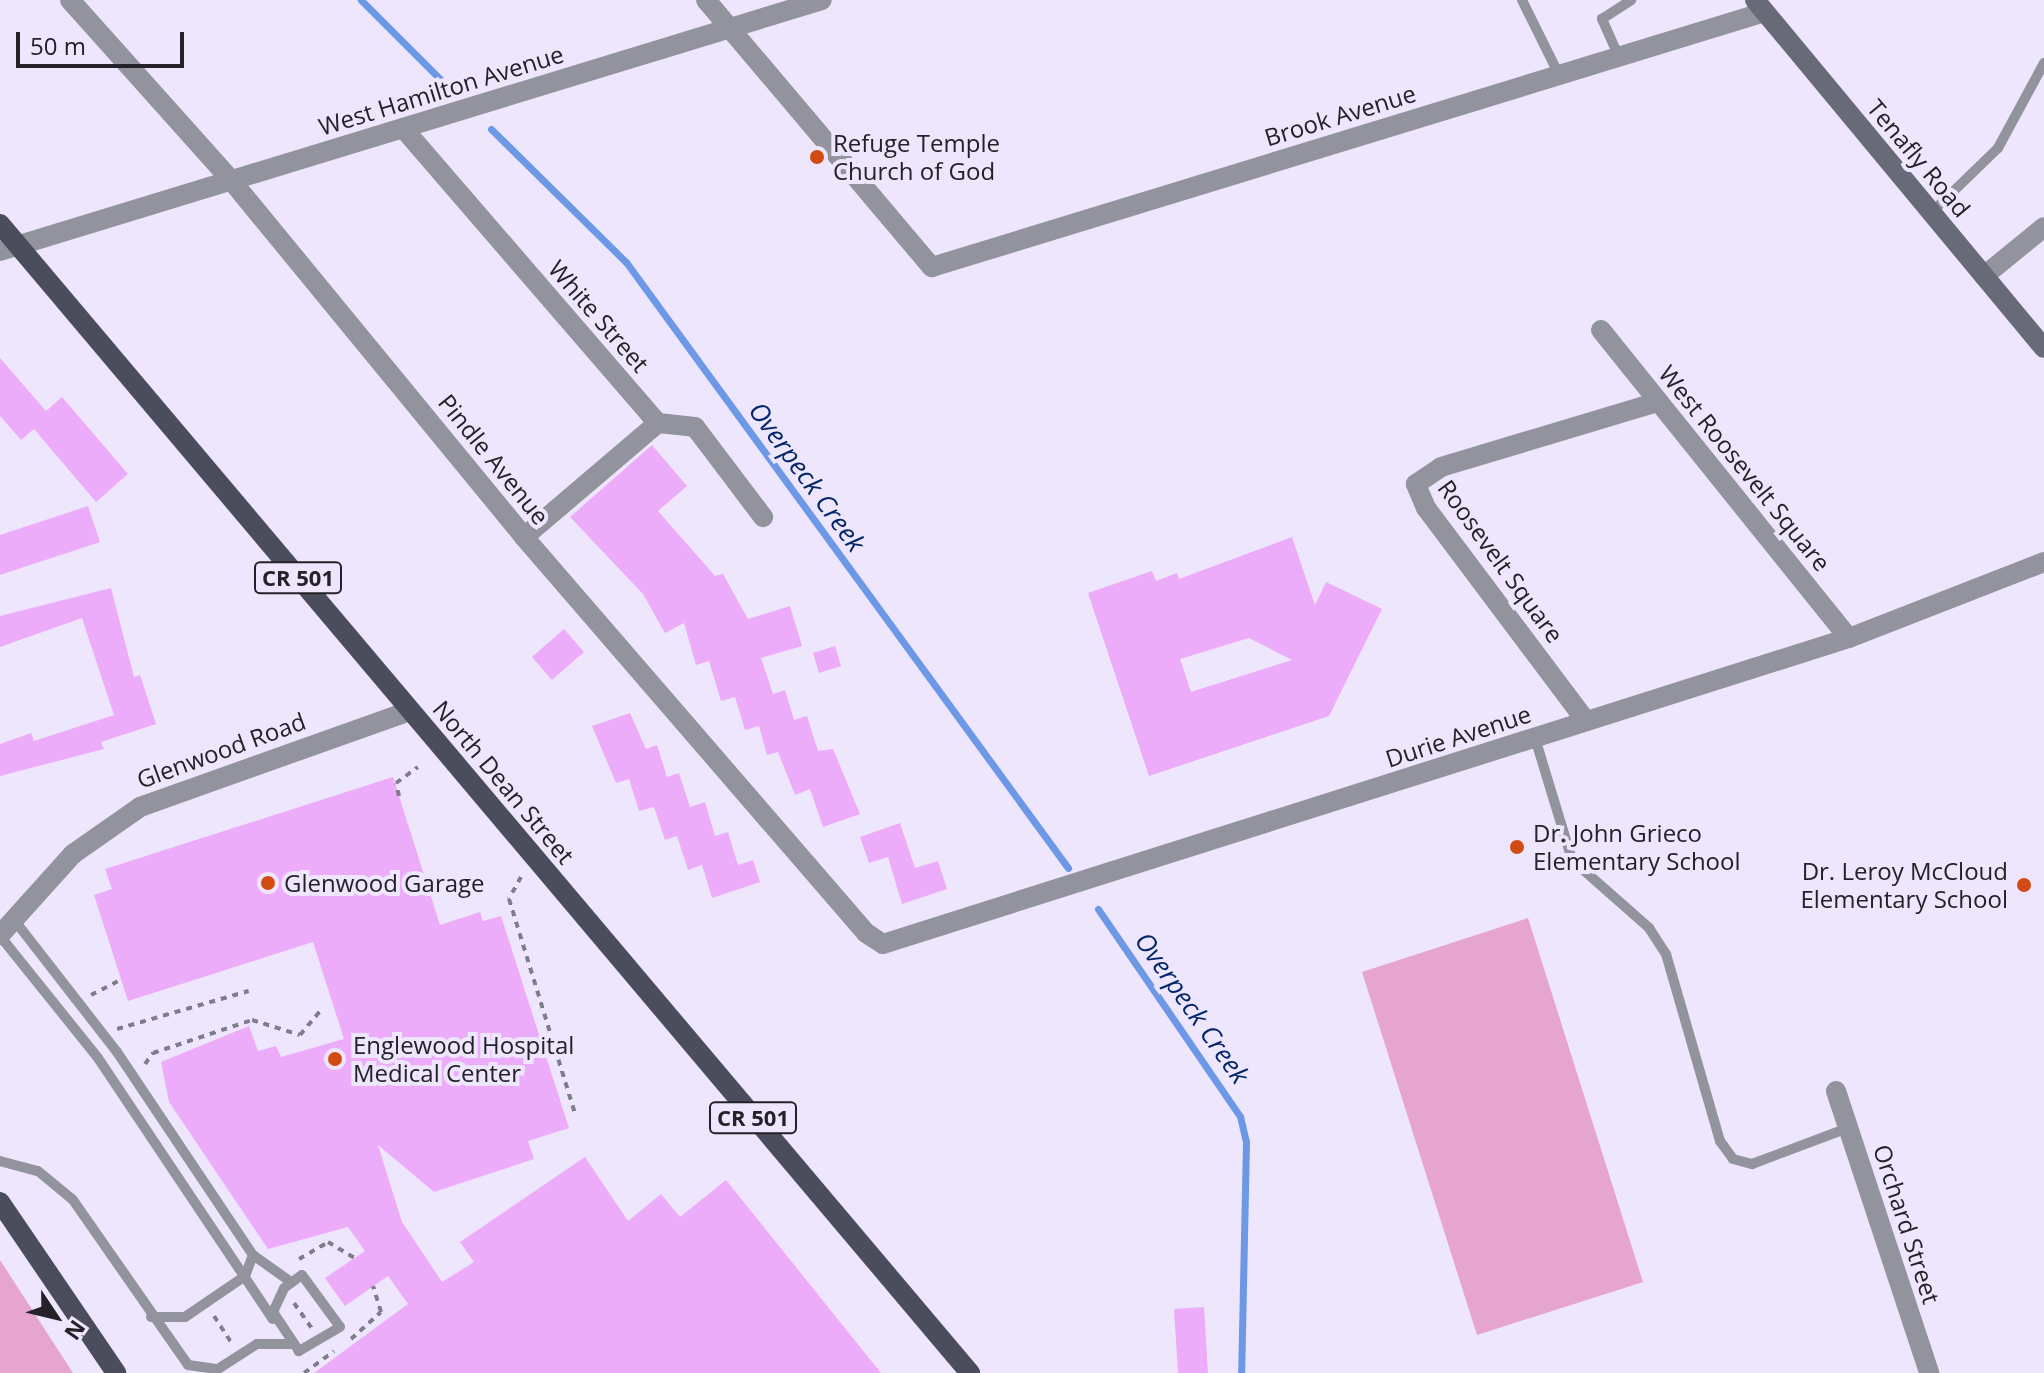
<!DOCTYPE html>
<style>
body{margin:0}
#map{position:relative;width:2044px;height:1373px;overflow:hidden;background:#eee6fd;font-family:"Open Sans",sans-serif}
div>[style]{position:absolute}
.green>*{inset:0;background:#e6a5cf}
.stream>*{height:7px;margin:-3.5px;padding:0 3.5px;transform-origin:3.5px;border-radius:3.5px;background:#6c98e6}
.building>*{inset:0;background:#edacfa}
.path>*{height:4px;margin-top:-2px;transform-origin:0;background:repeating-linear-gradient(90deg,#817c8b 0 6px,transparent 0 12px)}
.lane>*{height:10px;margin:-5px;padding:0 5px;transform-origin:5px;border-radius:5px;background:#92939d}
.street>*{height:20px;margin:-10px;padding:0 10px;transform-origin:10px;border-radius:10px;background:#92939d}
.secondary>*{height:20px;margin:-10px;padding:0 10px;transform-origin:10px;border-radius:10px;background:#686a77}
.primary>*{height:20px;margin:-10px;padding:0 10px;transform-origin:10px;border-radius:10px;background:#4b4d5d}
.dots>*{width:22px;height:22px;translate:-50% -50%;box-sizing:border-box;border:4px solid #eee6fd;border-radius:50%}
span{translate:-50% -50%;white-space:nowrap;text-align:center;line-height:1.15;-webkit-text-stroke:8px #eee6fd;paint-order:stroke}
.shield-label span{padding:2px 6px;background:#eee6fd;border:2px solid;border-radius:6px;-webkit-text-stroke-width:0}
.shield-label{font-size:22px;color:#242129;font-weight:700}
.street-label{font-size:24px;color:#242129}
.poi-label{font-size:24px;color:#242129}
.left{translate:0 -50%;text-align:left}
.right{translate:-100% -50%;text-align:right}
.water-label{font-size:26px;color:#03266a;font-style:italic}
.north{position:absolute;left:16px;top:1277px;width:80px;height:80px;-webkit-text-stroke:6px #eee6fd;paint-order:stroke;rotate:125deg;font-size:22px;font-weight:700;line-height:32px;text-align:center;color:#242129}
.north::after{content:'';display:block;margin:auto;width:28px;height:36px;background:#242129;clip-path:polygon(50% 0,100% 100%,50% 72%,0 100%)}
.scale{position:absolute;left:16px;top:32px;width:168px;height:36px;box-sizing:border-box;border:4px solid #242129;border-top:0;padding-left:10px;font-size:24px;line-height:28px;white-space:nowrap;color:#242129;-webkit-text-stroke:6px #eee6fd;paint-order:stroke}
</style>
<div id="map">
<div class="green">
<i style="clip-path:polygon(1528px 918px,1643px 1282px,1477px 1335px,1362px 972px)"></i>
<i style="clip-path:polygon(0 1260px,73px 1373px,0 1373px)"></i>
</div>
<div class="stream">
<i style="left:361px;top:0;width:122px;rotate:45deg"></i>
<i style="left:491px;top:129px;width:190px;rotate:44.6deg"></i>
<i style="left:626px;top:262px;width:750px;rotate:53.89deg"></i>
<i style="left:1098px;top:909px;width:251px;rotate:55.6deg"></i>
<i style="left:1240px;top:1116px;width:27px;rotate:77deg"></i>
<i style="left:1246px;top:1142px;width:231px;rotate:91.2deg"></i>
</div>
<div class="building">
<i style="clip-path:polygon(0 358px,46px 411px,62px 397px,128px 474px,96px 502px,34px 429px,21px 440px,0 416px)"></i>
<i style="clip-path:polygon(652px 445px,687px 486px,658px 511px,715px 576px,723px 574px,748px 619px,790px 606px,802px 646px,761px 658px,773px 694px,785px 690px,794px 720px,807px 716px,818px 751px,833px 749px,860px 814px,823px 827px,810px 789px,795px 795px,778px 752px,767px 755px,759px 726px,745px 730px,735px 697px,721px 701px,709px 661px,696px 665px,684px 623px,665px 633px,643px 594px,570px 517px)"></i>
<i style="clip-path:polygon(88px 506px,100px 542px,0 575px,0 535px)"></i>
<i style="clip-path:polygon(evenodd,1292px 537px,1315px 605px,1326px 582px,1382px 609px,1329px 716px,1149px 776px,1088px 593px,1152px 571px,1156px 581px,1177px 573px,1179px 579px,1292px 537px,1249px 638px,1292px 660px,1191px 692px,1180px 659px,1249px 638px)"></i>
<i style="clip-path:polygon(111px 588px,134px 677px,140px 675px,156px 724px,101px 742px,104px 749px,0 776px,0 744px,31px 733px,34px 741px,114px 715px,82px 618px,0 647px,0 616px)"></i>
<i style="clip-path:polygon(564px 629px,584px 652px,552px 680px,532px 657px)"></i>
<i style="clip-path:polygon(835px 646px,841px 666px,819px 673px,813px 653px)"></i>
<i style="clip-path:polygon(630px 713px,646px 749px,657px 745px,667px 777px,679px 773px,690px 807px,705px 802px,715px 836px,728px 832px,738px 865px,753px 860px,760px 882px,712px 898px,702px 865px,688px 870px,677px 836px,665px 840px,654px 807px,639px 811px,629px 779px,616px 783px,592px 726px)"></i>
<i style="clip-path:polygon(393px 777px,440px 925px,480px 912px,483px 921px,501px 916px,569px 1128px,528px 1141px,534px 1159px,434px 1192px,378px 1145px,402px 1222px,442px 1282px,474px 1262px,460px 1242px,585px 1157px,628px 1221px,661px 1194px,680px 1217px,726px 1180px,881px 1373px,314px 1373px,408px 1304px,388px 1276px,345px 1306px,325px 1278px,365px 1251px,348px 1227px,268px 1249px,169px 1102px,161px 1062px,249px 1026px,258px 1051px,276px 1046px,281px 1057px,344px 1039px,313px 942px,128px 1001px,94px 895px,112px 889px,105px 869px)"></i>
<i style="clip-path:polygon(900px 823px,915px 868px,938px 861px,947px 889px,902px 904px,888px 857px,869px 863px,860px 837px)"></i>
<i style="clip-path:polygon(1204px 1307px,1208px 1373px,1178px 1373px,1174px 1309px)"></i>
</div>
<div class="path">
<i style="left:399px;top:796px;width:13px;rotate:-103deg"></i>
<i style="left:396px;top:783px;width:27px;rotate:-36deg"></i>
<i style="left:521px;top:877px;width:25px;rotate:119deg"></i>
<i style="left:509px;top:899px;width:224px;rotate:72.9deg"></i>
<i style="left:91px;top:995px;width:34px;rotate:-27deg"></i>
<i style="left:117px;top:1029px;width:137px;rotate:-16.1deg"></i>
<i style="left:145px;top:1064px;width:14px;rotate:-54deg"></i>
<i style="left:153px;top:1053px;width:104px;rotate:-18.4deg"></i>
<i style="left:252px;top:1020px;width:50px;rotate:17.4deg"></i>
<i style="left:300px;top:1035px;width:31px;rotate:-50deg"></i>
<i style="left:299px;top:1259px;width:34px;rotate:-30deg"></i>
<i style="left:328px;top:1242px;width:31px;rotate:31deg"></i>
<i style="left:294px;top:1303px;width:32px;rotate:55deg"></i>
<i style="left:214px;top:1316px;width:31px;rotate:57deg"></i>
<i style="left:351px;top:1339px;width:40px;rotate:-42deg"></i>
<i style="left:381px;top:1312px;width:27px;rotate:-107deg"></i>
<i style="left:304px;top:1373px;width:37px;rotate:-36deg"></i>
</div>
<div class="lane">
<i style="left:1522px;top:0;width:84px;rotate:63.7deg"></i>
<i style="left:1619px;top:57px;width:42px;rotate:-114.1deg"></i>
<i style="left:1602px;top:19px;width:35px;rotate:-33deg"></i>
<i style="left:1931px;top:213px;width:93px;rotate:-44.1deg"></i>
<i style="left:1998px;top:148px;width:97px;rotate:-61.6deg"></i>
<i style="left:1535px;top:738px;width:127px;rotate:73.1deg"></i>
<i style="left:1572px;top:860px;width:103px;rotate:41.4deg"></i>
<i style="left:1649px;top:928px;width:31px;rotate:57deg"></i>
<i style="left:1666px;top:954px;width:195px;rotate:73.9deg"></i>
<i style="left:1720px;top:1141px;width:22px;rotate:54deg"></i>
<i style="left:1733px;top:1159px;width:20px;rotate:15deg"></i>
<i style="left:1752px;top:1164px;width:103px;rotate:-20.6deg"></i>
<i style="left:15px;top:921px;width:166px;rotate:52.1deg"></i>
<i style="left:117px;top:1052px;width:244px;rotate:56.2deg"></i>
<i style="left:253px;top:1255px;width:47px;rotate:35.4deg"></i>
<i style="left:0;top:936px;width:156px;rotate:51.2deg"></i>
<i style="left:98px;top:1058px;width:314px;rotate:56.2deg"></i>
<i style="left:0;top:1161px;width:39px;rotate:15deg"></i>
<i style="left:38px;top:1171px;width:45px;rotate:39.6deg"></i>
<i style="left:73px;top:1200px;width:201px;rotate:55.1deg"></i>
<i style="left:188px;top:1365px;width:30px;rotate:8deg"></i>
<i style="left:218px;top:1369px;width:46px;rotate:-32.7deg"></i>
<i style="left:257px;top:1344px;width:34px"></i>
<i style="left:302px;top:1275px;width:64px;rotate:53.8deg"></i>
<i style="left:340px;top:1327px;width:48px;rotate:149.7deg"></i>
<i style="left:299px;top:1351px;width:47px;rotate:-123.7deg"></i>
<i style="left:273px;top:1312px;width:26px;rotate:-65deg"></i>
<i style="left:284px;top:1288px;width:22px;rotate:-36deg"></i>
<i style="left:151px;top:1317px;width:34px"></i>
<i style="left:185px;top:1317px;width:73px;rotate:-34.3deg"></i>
<i style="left:245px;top:1276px;width:22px;rotate:-69deg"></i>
</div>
<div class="street">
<i style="left:70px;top:0;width:241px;rotate:48.2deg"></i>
<i style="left:231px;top:180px;width:462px;rotate:50.6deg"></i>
<i style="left:524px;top:537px;width:523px;rotate:49.18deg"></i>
<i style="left:866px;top:933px;width:20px;rotate:33deg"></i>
<i style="left:883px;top:944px;width:1013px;rotate:-17.58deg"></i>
<i style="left:1849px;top:638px;width:209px;rotate:-21.3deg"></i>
<i style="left:706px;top:0;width:350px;rotate:49.8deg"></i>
<i style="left:932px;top:267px;width:871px;rotate:-17.02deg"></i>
<i style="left:403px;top:128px;width:390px;rotate:49.2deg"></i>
<i style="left:658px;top:423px;width:37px;rotate:6deg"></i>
<i style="left:695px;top:427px;width:113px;rotate:52.9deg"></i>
<i style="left:0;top:251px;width:859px;rotate:-16.98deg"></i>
<i style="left:1984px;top:276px;width:77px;rotate:-39.2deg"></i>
<i style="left:1601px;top:330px;width:395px;rotate:51.2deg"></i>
<i style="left:524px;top:537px;width:176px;rotate:-40.4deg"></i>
<i style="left:1586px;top:721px;width:266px;rotate:-126.9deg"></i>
<i style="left:1426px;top:508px;width:26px;rotate:-113deg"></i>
<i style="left:1416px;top:484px;width:30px;rotate:-34deg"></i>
<i style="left:1441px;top:467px;width:227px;rotate:-16.7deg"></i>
<i style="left:0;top:935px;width:109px;rotate:-48deg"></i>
<i style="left:73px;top:854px;width:82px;rotate:-35deg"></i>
<i style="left:140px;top:807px;width:287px;rotate:-19.6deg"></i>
<i style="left:1836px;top:1091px;width:297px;rotate:71.7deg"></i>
</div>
<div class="secondary">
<i style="left:1755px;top:0;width:452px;rotate:50.3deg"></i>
</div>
<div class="primary">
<i style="left:0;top:224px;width:1504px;rotate:49.83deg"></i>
<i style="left:0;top:1202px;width:207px;rotate:55.8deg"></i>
</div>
<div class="dots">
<i style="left:817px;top:157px;background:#d14b12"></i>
<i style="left:1517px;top:847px;background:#d14b12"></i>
<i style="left:268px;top:883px;background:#d14b12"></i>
<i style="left:2024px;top:885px;background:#d14b12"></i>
<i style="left:335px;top:1059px;background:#d14b12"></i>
</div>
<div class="shield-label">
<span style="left:298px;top:578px">CR 501</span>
<span style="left:753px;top:1118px">CR 501</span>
</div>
<div class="street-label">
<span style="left:441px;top:90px;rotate:-17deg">West Hamilton Avenue</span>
<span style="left:1340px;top:115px;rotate:-17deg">Brook Avenue</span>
<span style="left:1919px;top:158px;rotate:50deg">Tenafly Road</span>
<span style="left:599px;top:316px;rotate:49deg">White Street</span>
<span style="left:494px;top:459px;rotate:51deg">Pindle Avenue</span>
<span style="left:1745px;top:468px;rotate:51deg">West Roosevelt Square</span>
<span style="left:1501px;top:561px;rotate:54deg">Roosevelt Square</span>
<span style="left:1458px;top:736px;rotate:-18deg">Durie Avenue</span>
<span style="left:221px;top:750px;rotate:-20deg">Glenwood Road</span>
<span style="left:504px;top:782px;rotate:50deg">North Dean Street</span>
<span style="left:1907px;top:1224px;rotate:72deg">Orchard Street</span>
</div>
<div class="poi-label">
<span class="left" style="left:833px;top:157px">Refuge Temple<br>Church of God</span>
<span class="left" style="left:1533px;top:847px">Dr. John Grieco<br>Elementary School</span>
<span class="right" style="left:2008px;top:885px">Dr. Leroy McCloud<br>Elementary School</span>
<span class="left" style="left:284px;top:883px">Glenwood Garage</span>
<span class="left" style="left:353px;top:1059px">Englewood Hospital<br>Medical Center</span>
</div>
<div class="water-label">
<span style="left:807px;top:477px;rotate:54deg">Overpeck Creek</span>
<span style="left:1192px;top:1008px;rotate:55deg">Overpeck Creek</span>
</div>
<div class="north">N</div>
<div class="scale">50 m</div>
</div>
